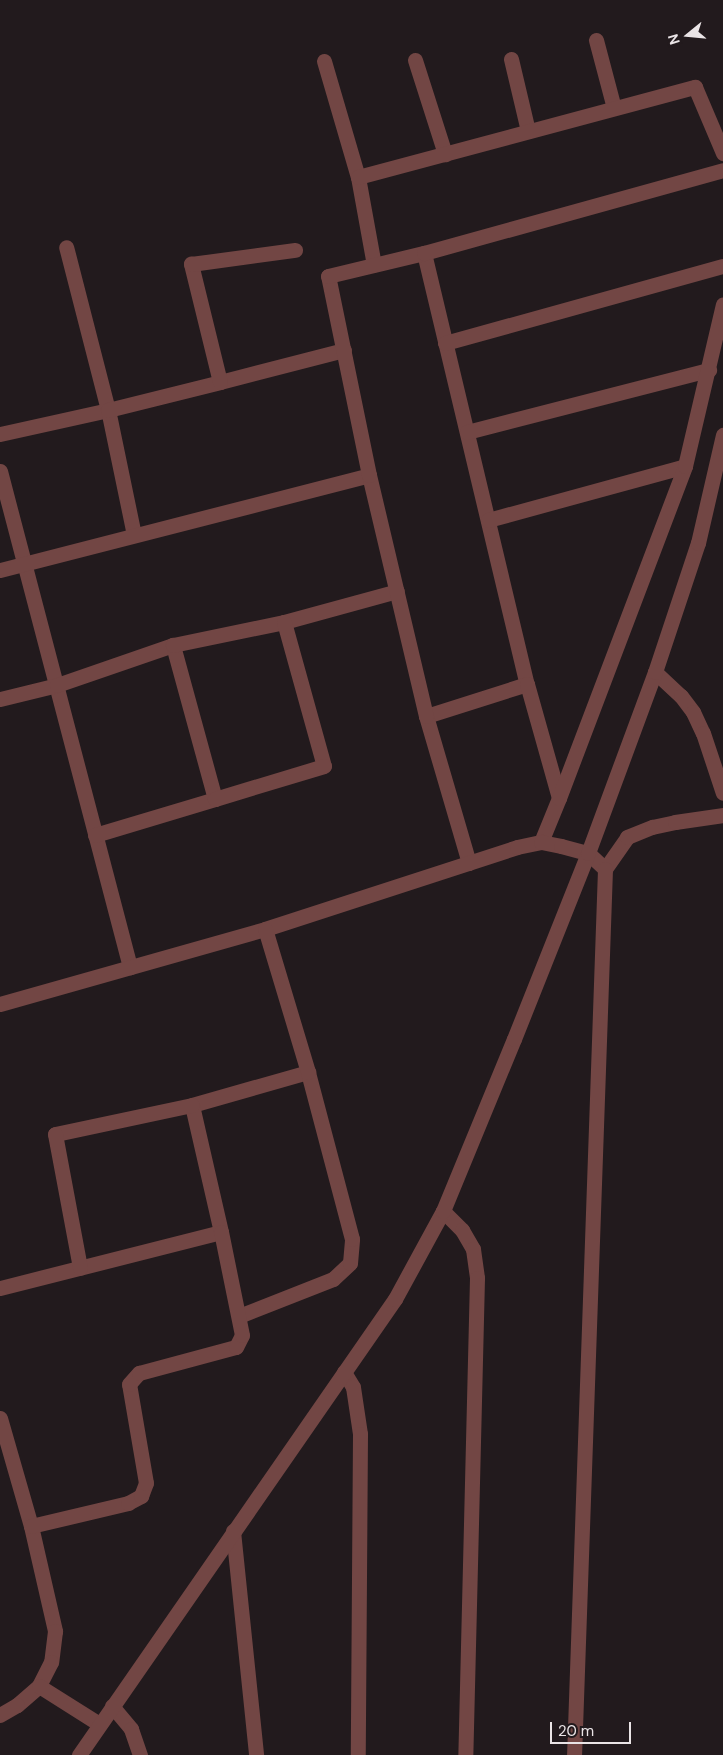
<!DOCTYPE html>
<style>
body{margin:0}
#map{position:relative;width:723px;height:1755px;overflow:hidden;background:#221a1d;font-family:"DM Sans",sans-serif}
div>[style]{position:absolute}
.minor>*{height:15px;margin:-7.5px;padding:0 7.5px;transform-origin:7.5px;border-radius:7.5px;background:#724644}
span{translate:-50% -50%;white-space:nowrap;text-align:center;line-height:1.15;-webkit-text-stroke:4px #221a1d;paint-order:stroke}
.north{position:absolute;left:663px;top:10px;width:50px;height:50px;-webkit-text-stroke:4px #221a1d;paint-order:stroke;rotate:253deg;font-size:14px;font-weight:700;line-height:20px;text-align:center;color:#eae4e6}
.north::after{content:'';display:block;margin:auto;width:18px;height:22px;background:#eae4e6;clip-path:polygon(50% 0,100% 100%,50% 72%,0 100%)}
.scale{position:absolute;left:550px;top:1722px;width:81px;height:22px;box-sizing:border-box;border:2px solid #eae4e6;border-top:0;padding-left:6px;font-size:15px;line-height:18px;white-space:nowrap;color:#eae4e6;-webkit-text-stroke:4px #221a1d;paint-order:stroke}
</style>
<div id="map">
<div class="minor">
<i style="left:596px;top:40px;width:70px;rotate:75.2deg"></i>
<i style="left:511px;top:59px;width:74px;rotate:76.7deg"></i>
<i style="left:415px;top:60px;width:99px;rotate:72.3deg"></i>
<i style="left:324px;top:61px;width:121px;rotate:73.7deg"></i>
<i style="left:358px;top:177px;width:89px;rotate:79.7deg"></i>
<i style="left:358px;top:177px;width:349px;rotate:-15deg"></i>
<i style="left:695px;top:87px;width:72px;rotate:67deg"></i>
<i style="left:424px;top:253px;width:443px;rotate:76.6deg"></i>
<i style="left:527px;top:684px;width:106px;rotate:162.4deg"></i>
<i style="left:445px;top:343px;width:288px;rotate:-15.5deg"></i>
<i style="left:220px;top:382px;width:128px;rotate:-14.5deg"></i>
<i style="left:467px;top:432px;width:250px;rotate:-14.4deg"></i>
<i style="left:0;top:434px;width:111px;rotate:-12.5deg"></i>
<i style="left:108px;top:410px;width:168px;rotate:-104.4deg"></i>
<i style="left:0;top:471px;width:513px;rotate:75.31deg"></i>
<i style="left:488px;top:520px;width:204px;rotate:-15.3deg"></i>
<i style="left:134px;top:535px;width:128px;rotate:-101.7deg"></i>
<i style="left:108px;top:410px;width:115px;rotate:-14deg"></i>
<i style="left:220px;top:382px;width:122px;rotate:-103.8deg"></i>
<i style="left:191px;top:264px;width:105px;rotate:-7.7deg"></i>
<i style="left:0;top:570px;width:381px;rotate:-14.4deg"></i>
<i style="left:284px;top:622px;width:117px;rotate:-15.3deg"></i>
<i style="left:655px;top:672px;width:35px;rotate:43deg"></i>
<i style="left:681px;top:696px;width:20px;rotate:53deg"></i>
<i style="left:693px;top:712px;width:23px;rotate:65deg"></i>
<i style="left:703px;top:733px;width:63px;rotate:71.6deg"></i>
<i style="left:527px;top:684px;width:118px;rotate:74.3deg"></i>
<i style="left:0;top:699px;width:59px;rotate:-13.8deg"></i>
<i style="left:57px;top:685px;width:123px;rotate:-19deg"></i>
<i style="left:95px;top:835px;width:125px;rotate:-16.7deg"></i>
<i style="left:215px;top:799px;width:160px;rotate:-105.3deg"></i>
<i style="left:173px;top:645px;width:113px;rotate:-11.7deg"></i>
<i style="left:284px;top:622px;width:149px;rotate:74.5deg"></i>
<i style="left:324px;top:766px;width:114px;rotate:163.2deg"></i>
<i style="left:541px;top:842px;width:48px;rotate:-67.8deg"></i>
<i style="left:559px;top:798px;width:355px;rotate:-69.2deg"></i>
<i style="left:685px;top:466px;width:166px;rotate:-76.8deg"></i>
<i style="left:469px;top:863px;width:153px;rotate:-106.3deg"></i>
<i style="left:426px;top:716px;width:248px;rotate:-103.3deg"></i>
<i style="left:369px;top:475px;width:203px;rotate:-101.6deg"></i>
<i style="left:328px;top:276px;width:99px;rotate:-13.5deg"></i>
<i style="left:424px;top:253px;width:310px;rotate:-15.5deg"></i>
<i style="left:605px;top:869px;width:39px;rotate:-55deg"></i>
<i style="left:627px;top:837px;width:27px;rotate:-22deg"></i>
<i style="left:652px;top:827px;width:24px;rotate:-12deg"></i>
<i style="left:675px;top:822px;width:49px;rotate:-8.3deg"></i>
<i style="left:0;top:1004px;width:275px;rotate:-15.8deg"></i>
<i style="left:265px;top:929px;width:265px;rotate:-18deg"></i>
<i style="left:517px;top:847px;width:25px;rotate:-12deg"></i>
<i style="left:541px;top:842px;width:20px;rotate:11deg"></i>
<i style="left:561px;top:846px;width:28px;rotate:15deg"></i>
<i style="left:588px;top:853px;width:23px;rotate:43deg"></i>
<i style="left:605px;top:869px;width:887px;rotate:92deg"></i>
<i style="left:192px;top:1105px;width:121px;rotate:-15.9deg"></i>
<i style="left:443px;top:1211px;width:27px;rotate:45deg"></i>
<i style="left:462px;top:1230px;width:22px;rotate:60deg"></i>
<i style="left:473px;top:1249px;width:29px;rotate:82deg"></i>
<i style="left:477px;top:1278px;width:477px;rotate:91.4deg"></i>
<i style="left:0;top:1288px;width:228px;rotate:-14.2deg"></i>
<i style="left:221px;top:1232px;width:130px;rotate:-102.9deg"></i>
<i style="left:192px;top:1105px;width:140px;rotate:168deg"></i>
<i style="left:55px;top:1134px;width:136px;rotate:79.4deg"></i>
<i style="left:239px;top:1316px;width:101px;rotate:-21.5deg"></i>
<i style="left:333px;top:1279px;width:23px;rotate:-43deg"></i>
<i style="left:350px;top:1263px;width:24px;rotate:-85deg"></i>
<i style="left:352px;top:1239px;width:173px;rotate:-104.8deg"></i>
<i style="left:308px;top:1072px;width:149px;rotate:-106.7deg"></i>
<i style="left:344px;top:1372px;width:17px;rotate:59deg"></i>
<i style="left:353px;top:1387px;width:48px;rotate:81.5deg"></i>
<i style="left:360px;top:1434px;width:321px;rotate:90.4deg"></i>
<i style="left:0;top:1418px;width:112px;rotate:74deg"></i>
<i style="left:31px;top:1526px;width:108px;rotate:77.1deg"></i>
<i style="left:55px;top:1631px;width:31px;rotate:97deg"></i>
<i style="left:51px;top:1662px;width:27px;rotate:117deg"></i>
<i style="left:39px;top:1686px;width:29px;rotate:139deg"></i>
<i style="left:17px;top:1705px;width:20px;rotate:150deg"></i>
<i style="left:31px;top:1526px;width:100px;rotate:-13.3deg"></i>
<i style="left:128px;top:1503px;width:15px;rotate:-28deg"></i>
<i style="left:141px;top:1496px;width:14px;rotate:-69deg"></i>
<i style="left:146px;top:1483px;width:100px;rotate:-99.7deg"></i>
<i style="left:129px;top:1384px;width:15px;rotate:-48deg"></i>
<i style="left:139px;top:1373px;width:100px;rotate:-15deg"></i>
<i style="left:236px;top:1347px;width:13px;rotate:-63deg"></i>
<i style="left:242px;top:1335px;width:105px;rotate:-101.5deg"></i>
<i style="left:233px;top:1531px;width:225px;rotate:84.1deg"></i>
<i style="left:39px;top:1686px;width:71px;rotate:32.3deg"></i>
<i style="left:112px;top:1706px;width:30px;rotate:50deg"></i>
<i style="left:131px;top:1729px;width:28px;rotate:71deg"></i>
<i style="left:79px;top:1755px;width:555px;rotate:-55.28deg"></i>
<i style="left:395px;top:1299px;width:100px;rotate:-61.4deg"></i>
<i style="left:443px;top:1211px;width:186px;rotate:-67.6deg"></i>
<i style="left:514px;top:1039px;width:200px;rotate:-68.3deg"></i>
<i style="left:588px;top:853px;width:193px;rotate:-69.7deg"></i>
<i style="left:655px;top:672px;width:136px;rotate:-71.6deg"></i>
<i style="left:698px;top:543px;width:111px;rotate:-77deg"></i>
</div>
<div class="north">N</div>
<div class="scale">20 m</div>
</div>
